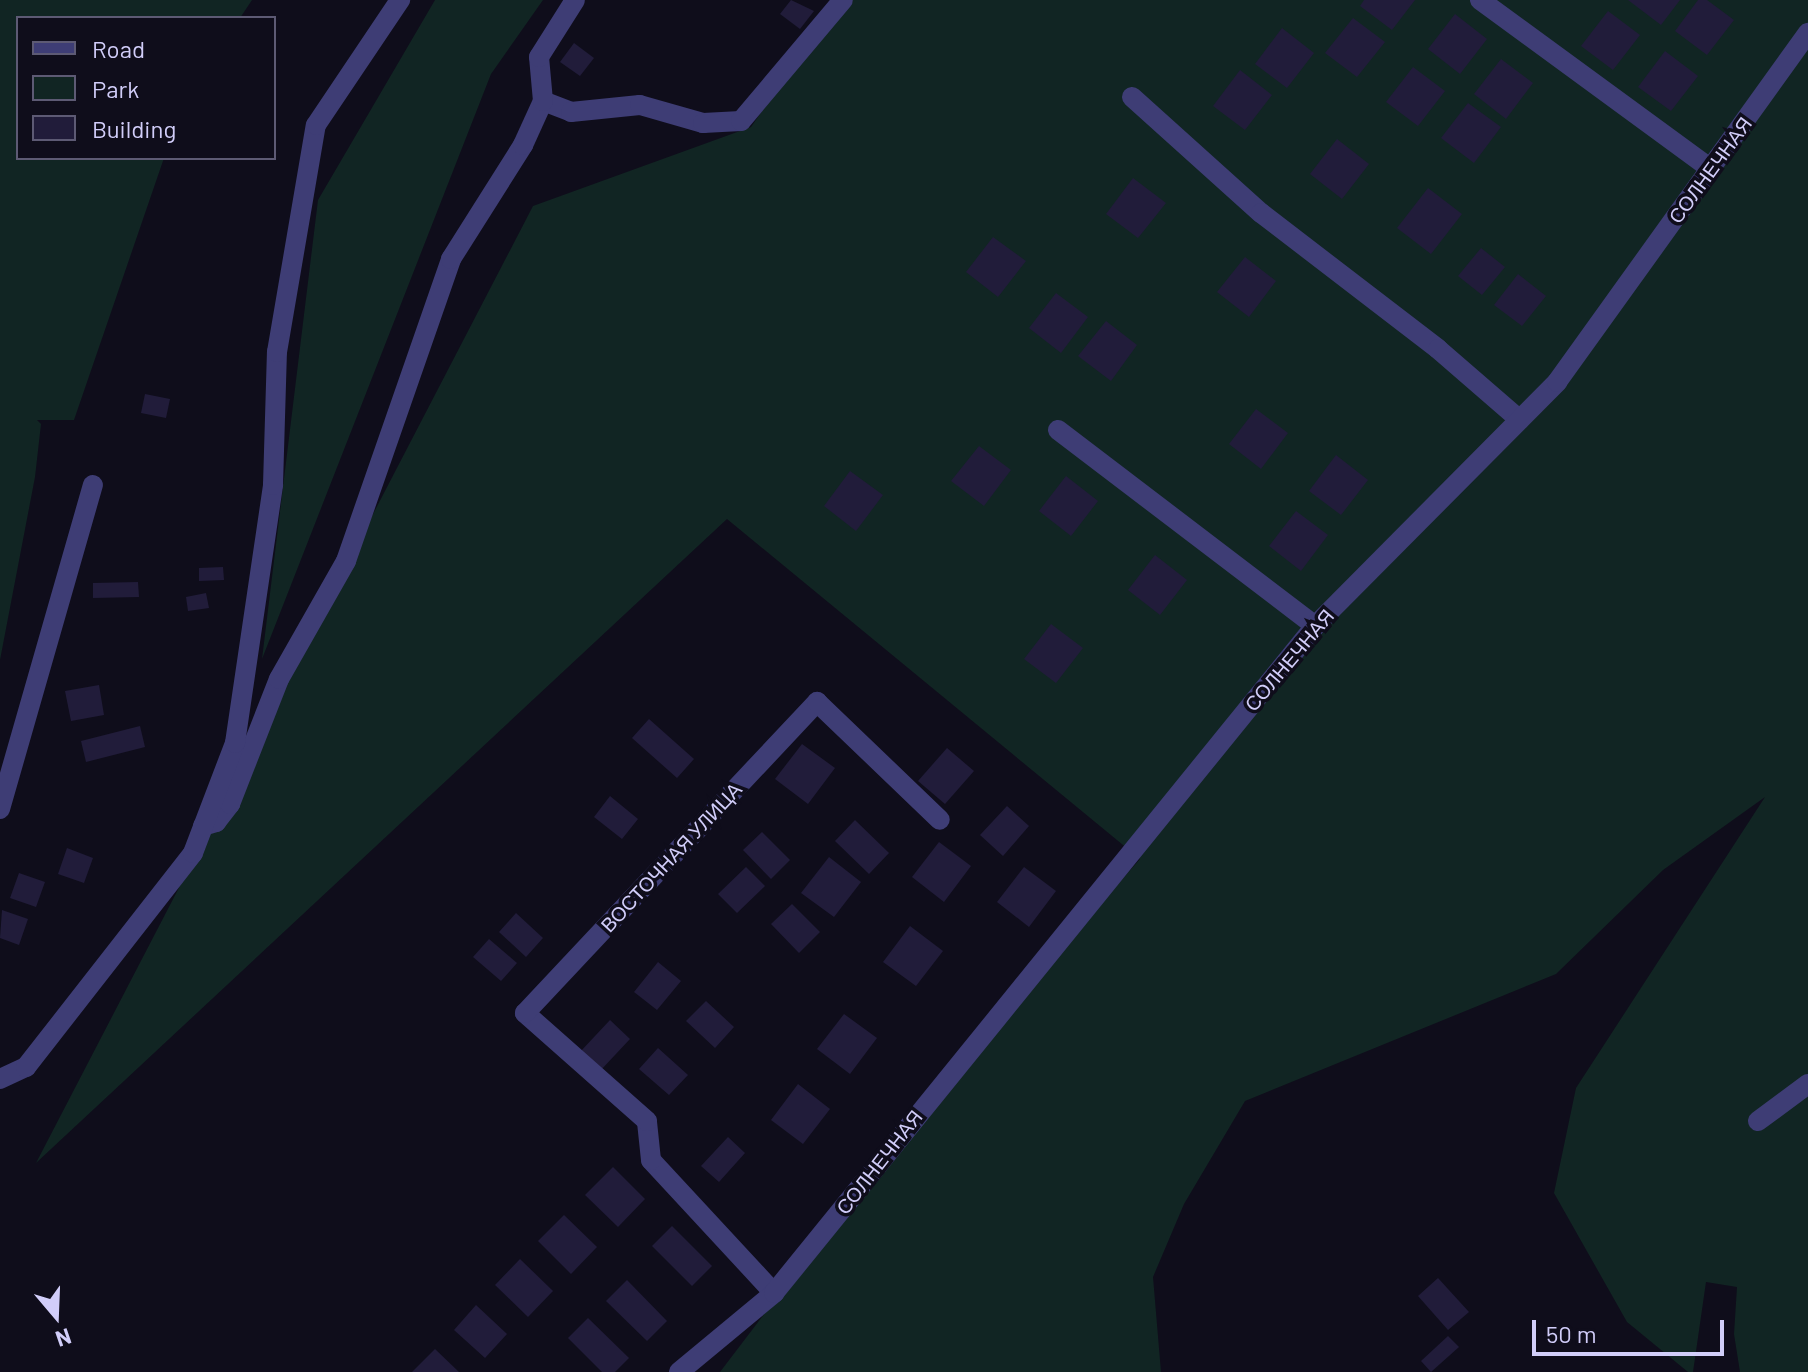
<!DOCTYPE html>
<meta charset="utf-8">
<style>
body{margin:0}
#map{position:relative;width:1808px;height:1372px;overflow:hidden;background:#0f0d1b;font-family:Barlow,sans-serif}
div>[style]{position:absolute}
.green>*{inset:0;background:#112523}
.building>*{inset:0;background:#211c3a}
.minor>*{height:20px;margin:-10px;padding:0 10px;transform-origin:10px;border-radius:10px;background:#3e3d75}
span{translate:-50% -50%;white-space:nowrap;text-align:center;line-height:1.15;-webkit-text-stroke:7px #0f0d1b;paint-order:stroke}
.street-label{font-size:20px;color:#d1cdf9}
.legend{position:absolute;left:16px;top:16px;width:260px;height:144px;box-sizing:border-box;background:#0f0d1b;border:2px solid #5d5a74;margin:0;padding:10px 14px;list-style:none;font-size:24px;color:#d1cdf9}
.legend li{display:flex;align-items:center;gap:16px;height:40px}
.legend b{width:40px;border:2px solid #5d5a74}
.north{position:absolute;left:16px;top:1276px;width:80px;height:80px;-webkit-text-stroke:6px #0f0d1b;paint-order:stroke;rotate:161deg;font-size:22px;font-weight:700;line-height:32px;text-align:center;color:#d1cdf9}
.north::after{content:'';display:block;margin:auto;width:28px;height:36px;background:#d1cdf9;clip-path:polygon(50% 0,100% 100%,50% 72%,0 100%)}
.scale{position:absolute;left:1532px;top:1320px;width:192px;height:36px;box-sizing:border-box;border:4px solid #d1cdf9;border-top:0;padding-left:10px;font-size:24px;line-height:28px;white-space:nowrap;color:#d1cdf9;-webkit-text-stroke:6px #0f0d1b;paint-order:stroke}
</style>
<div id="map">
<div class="green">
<i style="clip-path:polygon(0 0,252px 0,240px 18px,18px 18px,18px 158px,164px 158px,74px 420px,37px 420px,41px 424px,35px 477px,0 660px)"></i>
<i style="clip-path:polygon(435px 0,543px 0,491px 74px,262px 659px,318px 200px)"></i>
<i style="clip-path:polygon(839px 0,1808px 0,1808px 1372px,1740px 1372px,1734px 1334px,1737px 1287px,1706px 1282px,1693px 1372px,1688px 1372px,1627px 1322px,1554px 1193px,1576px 1088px,1765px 797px,1663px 870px,1556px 974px,1245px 1101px,1184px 1204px,1153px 1277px,1161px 1372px,720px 1372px,918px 1112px,1140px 859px,727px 519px,36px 1163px,533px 206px,751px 127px)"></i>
</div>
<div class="building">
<i style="clip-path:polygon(791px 0,814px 11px,800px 29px,780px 14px)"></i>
<i style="clip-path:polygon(1364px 0,1415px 0,1392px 30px,1360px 6px)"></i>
<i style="clip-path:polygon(1628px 0,1680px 0,1661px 25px)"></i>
<i style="clip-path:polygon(1698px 0,1707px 0,1734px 20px,1707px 55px,1675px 31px)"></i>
<i style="clip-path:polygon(1608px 11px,1640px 35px,1613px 70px,1581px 46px)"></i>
<i style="clip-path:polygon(1455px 14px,1487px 39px,1460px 74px,1428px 49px)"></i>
<i style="clip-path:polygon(1353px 18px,1385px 42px,1357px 77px,1325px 53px)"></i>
<i style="clip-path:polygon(1282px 28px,1314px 53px,1287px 88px,1255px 64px)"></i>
<i style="clip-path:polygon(574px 43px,594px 58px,580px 76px,560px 62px)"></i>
<i style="clip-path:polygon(1665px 51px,1698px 76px,1671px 111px,1638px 87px)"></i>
<i style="clip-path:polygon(1501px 59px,1533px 83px,1506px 119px,1474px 94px)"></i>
<i style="clip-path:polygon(1413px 67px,1445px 91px,1418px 126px,1386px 102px)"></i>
<i style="clip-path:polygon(1240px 70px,1272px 95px,1245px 130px,1213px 106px)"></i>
<i style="clip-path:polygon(1468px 103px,1501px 127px,1474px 163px,1441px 138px)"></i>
<i style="clip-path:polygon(1337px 139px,1369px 164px,1342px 199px,1310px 174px)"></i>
<i style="clip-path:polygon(1133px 178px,1166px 203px,1138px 238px,1106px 214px)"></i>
<i style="clip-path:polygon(1428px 188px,1462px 214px,1431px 254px,1397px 228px)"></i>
<i style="clip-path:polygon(993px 237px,1026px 261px,998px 297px,966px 272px)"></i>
<i style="clip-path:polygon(1481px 248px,1505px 267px,1482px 295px,1458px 276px)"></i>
<i style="clip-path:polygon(1245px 257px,1276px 281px,1249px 317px,1217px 292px)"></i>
<i style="clip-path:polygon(1518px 274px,1546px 296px,1522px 326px,1494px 305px)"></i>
<i style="clip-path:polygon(1056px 293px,1088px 317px,1061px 353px,1029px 328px)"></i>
<i style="clip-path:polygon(1106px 321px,1137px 345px,1111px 381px,1078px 356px)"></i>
<i style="clip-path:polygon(145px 394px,170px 399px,166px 418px,141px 413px)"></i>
<i style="clip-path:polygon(1256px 409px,1288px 433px,1261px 469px,1229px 444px)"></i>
<i style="clip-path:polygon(979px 446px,1011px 470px,984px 506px,951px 481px)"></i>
<i style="clip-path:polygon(1336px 455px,1368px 480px,1341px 515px,1309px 491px)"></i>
<i style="clip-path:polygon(850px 471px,883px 495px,856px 531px,824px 506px)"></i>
<i style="clip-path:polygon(1066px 476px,1098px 501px,1071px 536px,1039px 511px)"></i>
<i style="clip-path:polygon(1296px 511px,1328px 535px,1301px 571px,1269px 546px)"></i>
<i style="clip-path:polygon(1155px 555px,1187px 580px,1160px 615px,1128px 590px)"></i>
<i style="clip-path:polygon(223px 567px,224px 580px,199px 581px,199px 568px)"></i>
<i style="clip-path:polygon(138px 582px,139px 597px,93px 598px,93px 583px)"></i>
<i style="clip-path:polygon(206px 593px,209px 608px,188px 611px,186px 597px)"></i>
<i style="clip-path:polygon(1051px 624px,1083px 648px,1056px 683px,1024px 659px)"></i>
<i style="clip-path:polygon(99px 685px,104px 715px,71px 721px,65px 691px)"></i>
<i style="clip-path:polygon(649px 719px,694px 759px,677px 778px,632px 738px)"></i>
<i style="clip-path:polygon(140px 726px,145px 747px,86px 762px,81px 741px)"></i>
<i style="clip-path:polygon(802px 744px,835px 768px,808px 804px,775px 779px)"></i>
<i style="clip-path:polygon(947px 748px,974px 771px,945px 804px,918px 781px)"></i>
<i style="clip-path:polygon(610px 796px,638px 819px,622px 839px,594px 817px)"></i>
<i style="clip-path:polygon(1007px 806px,1029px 826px,1003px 856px,980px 835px)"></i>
<i style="clip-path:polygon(855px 820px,889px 853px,869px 874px,835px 841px)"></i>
<i style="clip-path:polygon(762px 832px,790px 860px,771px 879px,743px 850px)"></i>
<i style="clip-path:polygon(939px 842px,971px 866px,944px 902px,912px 877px)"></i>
<i style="clip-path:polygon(67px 848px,93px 858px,84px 883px,58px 874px)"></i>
<i style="clip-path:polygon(829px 857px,861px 882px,834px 917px,801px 893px)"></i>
<i style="clip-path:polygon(746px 867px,765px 886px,737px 913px,718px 894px)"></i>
<i style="clip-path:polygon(1024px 867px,1056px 891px,1029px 927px,997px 902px)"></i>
<i style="clip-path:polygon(19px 873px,45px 882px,36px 907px,10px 898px)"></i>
<i style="clip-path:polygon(792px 904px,820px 932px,799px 953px,771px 924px)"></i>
<i style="clip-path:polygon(2px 910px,28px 919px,19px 945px,0 938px)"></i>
<i style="clip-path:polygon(516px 913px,543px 938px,526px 957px,499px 932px)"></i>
<i style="clip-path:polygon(910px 926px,943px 951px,916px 986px,883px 962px)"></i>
<i style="clip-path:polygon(489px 939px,517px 963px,501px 981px,473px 957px)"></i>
<i style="clip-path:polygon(658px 962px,681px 981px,657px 1010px,634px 992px)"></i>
<i style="clip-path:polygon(706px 1001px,734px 1027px,715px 1048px,686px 1021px)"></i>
<i style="clip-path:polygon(844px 1014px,877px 1038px,850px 1074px,817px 1049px)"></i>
<i style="clip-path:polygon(610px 1020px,630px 1039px,600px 1071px,580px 1052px)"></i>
<i style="clip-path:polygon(658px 1048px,688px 1075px,669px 1095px,639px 1069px)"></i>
<i style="clip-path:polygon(798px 1084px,830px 1109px,803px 1144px,771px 1120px)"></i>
<i style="clip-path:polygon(728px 1137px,745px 1153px,719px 1182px,701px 1166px)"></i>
<i style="clip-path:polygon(613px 1167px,645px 1199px,618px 1227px,585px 1195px)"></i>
<i style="clip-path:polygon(564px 1215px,597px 1247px,571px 1274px,538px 1241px)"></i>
<i style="clip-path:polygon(672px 1226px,712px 1266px,692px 1286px,652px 1246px)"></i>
<i style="clip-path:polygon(520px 1259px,553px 1291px,528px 1317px,495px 1285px)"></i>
<i style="clip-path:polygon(1438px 1278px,1469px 1312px,1448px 1330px,1418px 1296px)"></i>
<i style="clip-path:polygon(627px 1280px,667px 1321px,647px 1341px,606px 1301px)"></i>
<i style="clip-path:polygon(476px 1305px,507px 1334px,485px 1358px,454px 1330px)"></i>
<i style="clip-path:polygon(588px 1318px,629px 1358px,615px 1372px,602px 1372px,568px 1338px)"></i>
<i style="clip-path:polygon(1448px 1336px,1459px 1347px,1431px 1372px,1421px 1361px)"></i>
<i style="clip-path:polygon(435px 1349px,459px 1372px,412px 1372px)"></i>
</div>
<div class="minor">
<i style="left:1480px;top:0;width:286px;rotate:36.2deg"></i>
<i style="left:1132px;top:97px;width:173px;rotate:42deg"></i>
<i style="left:1261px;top:213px;width:223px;rotate:37.5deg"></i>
<i style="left:1438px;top:349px;width:108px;rotate:40.9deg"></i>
<i style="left:543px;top:101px;width:30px;rotate:21deg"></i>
<i style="left:571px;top:112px;width:69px;rotate:-5.8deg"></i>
<i style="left:640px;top:105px;width:66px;rotate:15.9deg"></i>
<i style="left:703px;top:123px;width:38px;rotate:-3deg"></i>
<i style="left:741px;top:121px;width:158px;rotate:-49.9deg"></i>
<i style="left:1058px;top:430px;width:323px;rotate:37.3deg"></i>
<i style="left:0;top:809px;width:337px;rotate:-74deg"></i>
<i style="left:203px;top:826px;width:14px;rotate:-17deg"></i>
<i style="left:216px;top:822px;width:23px;rotate:-52deg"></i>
<i style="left:230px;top:804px;width:134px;rotate:-68.6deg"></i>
<i style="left:279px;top:679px;width:136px;rotate:-60.4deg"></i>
<i style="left:346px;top:561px;width:320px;rotate:-70.8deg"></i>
<i style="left:451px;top:259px;width:135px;rotate:-57.7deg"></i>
<i style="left:523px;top:145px;width:48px;rotate:-65.6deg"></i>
<i style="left:543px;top:101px;width:44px;rotate:-95.2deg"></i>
<i style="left:539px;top:57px;width:67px;rotate:-57.7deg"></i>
<i style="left:0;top:1079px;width:29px;rotate:-25deg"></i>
<i style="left:26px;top:1067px;width:271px;rotate:-52deg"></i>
<i style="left:193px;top:853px;width:118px;rotate:-69.1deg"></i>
<i style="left:235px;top:743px;width:261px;rotate:-81.6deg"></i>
<i style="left:273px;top:485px;width:133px;rotate:-88.3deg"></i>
<i style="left:277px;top:352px;width:230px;rotate:-80.3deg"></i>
<i style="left:316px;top:125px;width:151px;rotate:-56.1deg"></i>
<i style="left:1758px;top:1121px;width:62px;rotate:-36.5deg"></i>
<i style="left:774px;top:1293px;width:181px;rotate:-132.8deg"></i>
<i style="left:651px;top:1160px;width:39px;rotate:-96deg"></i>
<i style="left:647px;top:1121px;width:163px;rotate:-138.5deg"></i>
<i style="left:525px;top:1013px;width:427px;rotate:-46.8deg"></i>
<i style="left:817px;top:702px;width:170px;rotate:43.8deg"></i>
<i style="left:679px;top:1372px;width:124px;rotate:-39.7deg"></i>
<i style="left:774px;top:1293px;width:859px;rotate:-50.95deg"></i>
<i style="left:1315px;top:626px;width:344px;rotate:-45.2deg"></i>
<i style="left:1557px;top:382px;width:430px;rotate:-54.3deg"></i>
</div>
<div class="street-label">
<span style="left:1710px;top:170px;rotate:-54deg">СОЛНЕЧНАЯ</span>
<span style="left:1289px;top:660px;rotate:-50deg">СОЛНЕЧНАЯ</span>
<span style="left:671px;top:857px;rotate:-47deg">ВОСТОЧНАЯ УЛИЦА</span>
<span style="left:879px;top:1162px;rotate:-52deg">СОЛНЕЧНАЯ</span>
</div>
<ul class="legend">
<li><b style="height:10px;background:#3e3d75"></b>Road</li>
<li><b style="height:22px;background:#112523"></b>Park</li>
<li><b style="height:22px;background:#211c3a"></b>Building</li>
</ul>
<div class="north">N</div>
<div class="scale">50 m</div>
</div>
